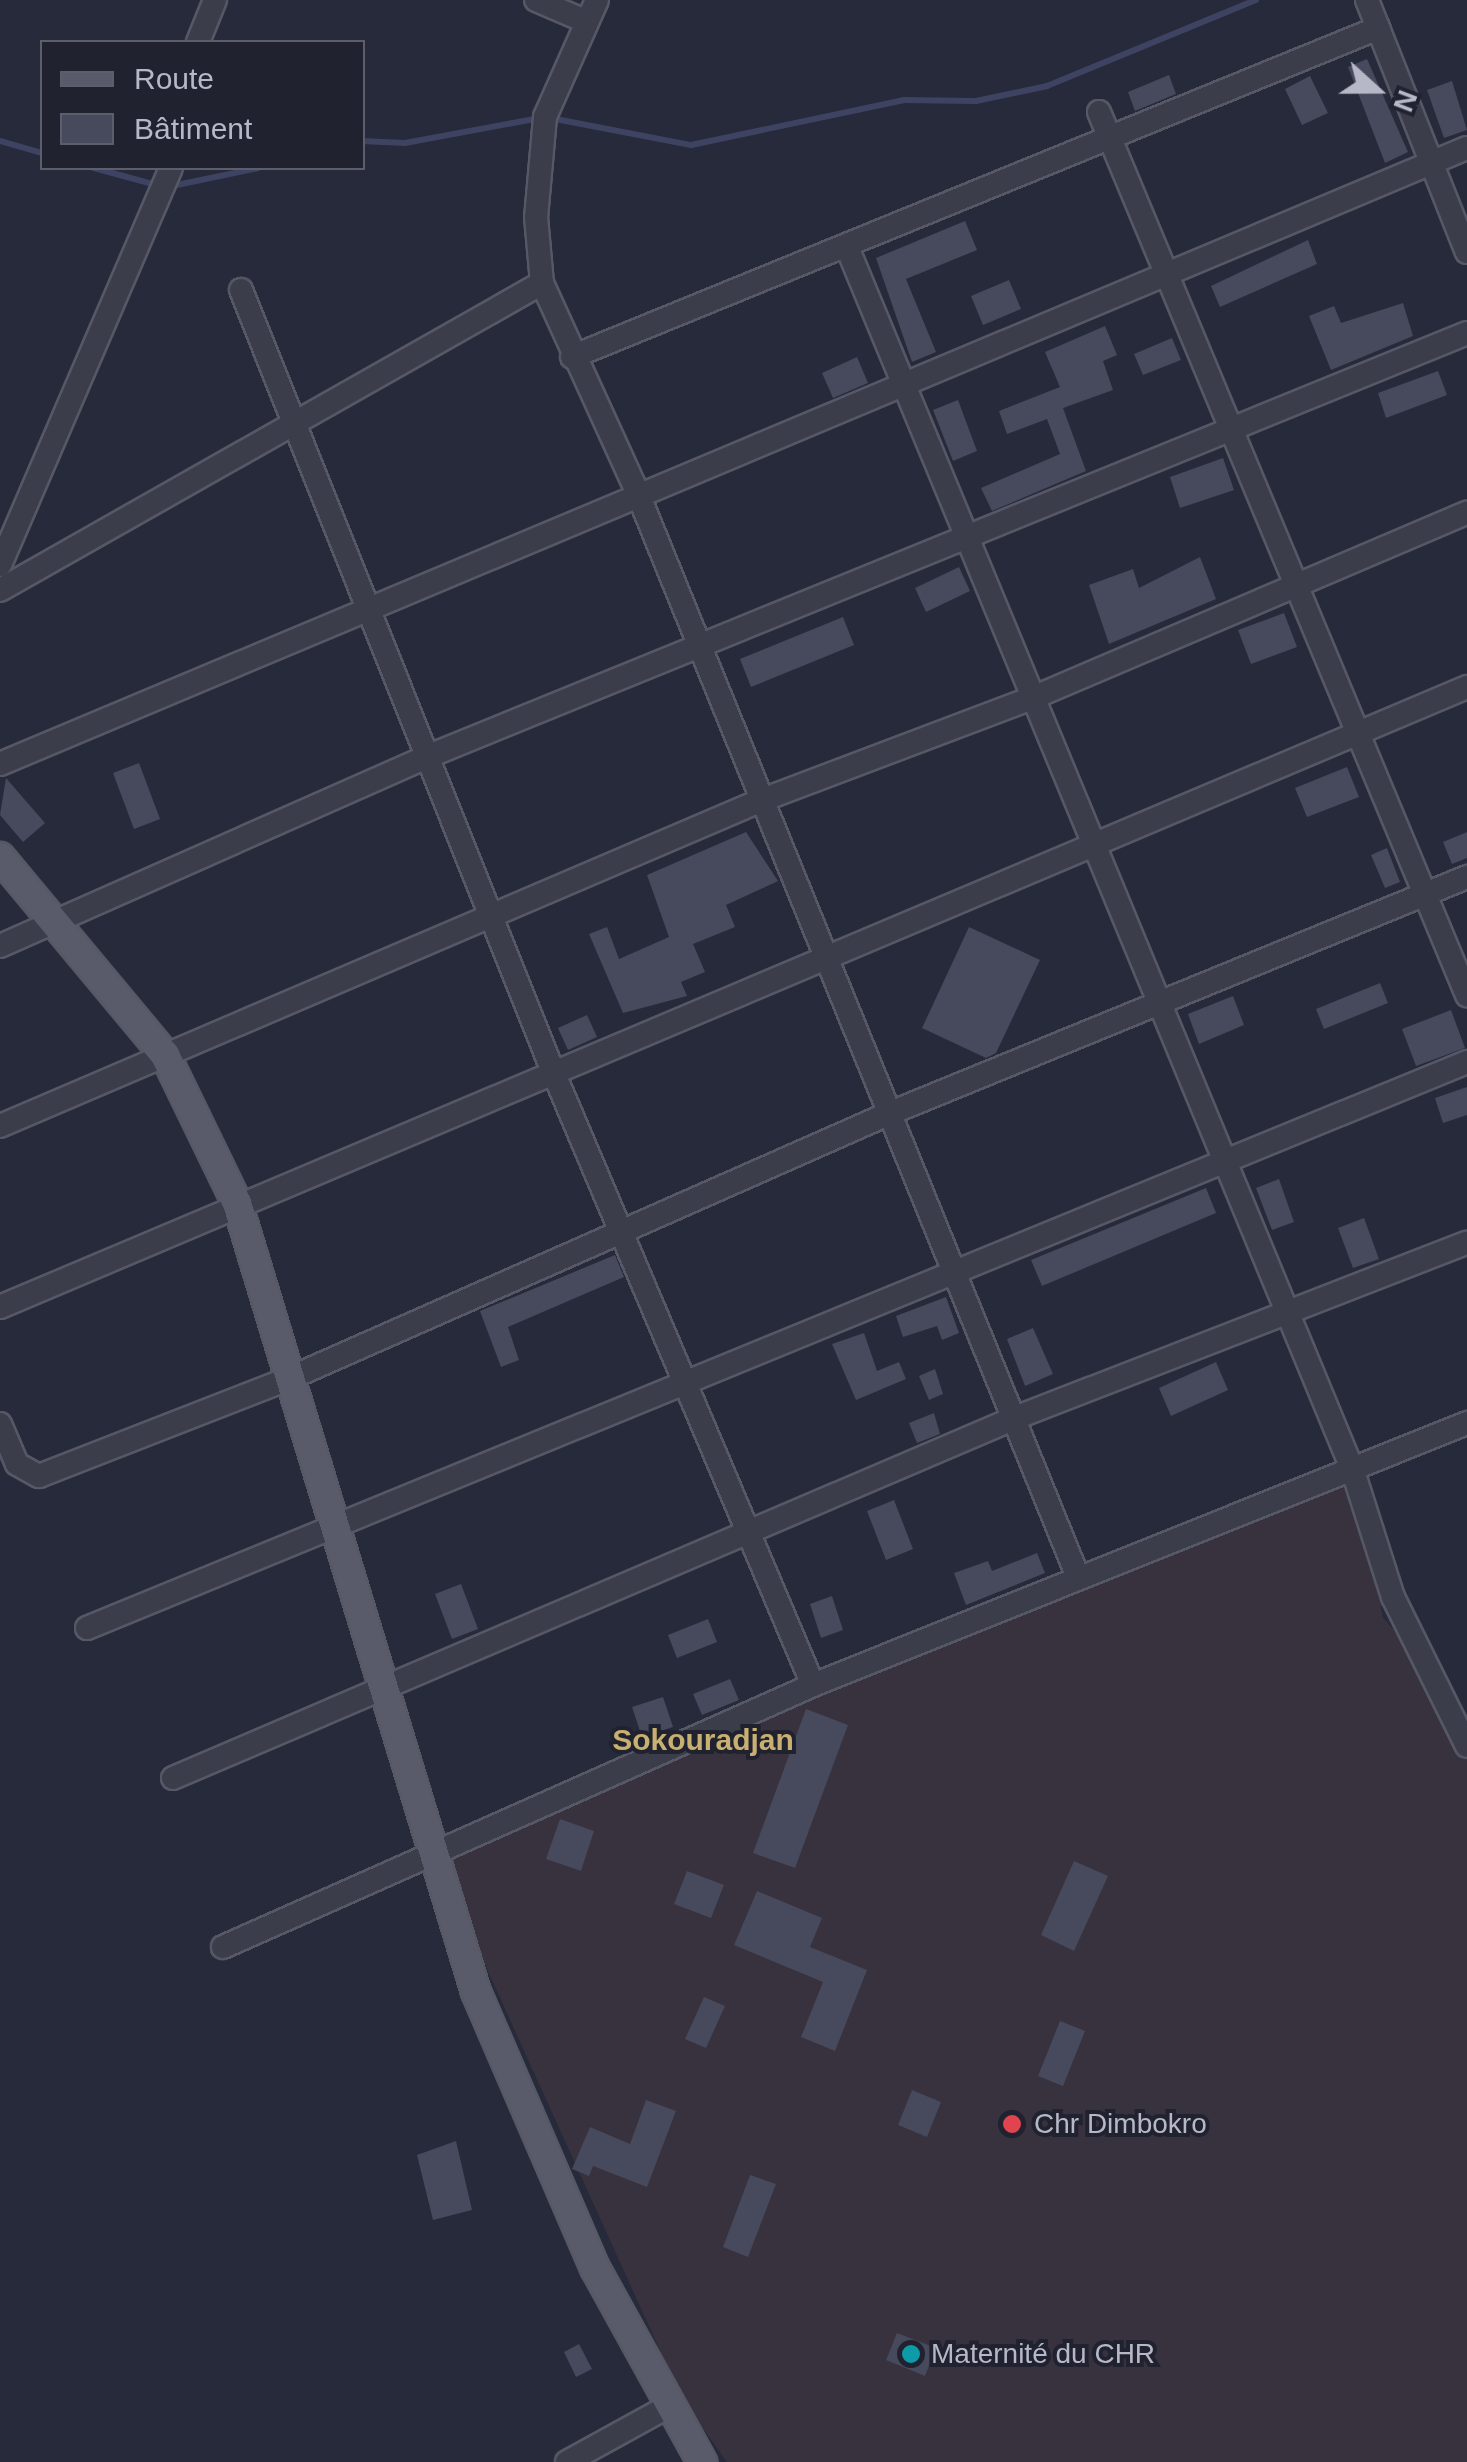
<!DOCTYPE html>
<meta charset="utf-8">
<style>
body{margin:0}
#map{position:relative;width:1467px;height:2462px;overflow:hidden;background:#272a3b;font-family:Helvetica,sans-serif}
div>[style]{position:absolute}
.medical>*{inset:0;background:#37323d}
.stream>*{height:6px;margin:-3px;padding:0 3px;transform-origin:3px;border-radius:3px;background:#3f4362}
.building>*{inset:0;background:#47495c}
.roads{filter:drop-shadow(2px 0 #565866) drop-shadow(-2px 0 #565866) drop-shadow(0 2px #565866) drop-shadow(0 -2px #565866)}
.minor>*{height:22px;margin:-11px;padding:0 11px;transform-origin:11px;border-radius:11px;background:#3b3d4b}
.major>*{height:28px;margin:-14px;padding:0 14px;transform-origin:14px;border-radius:14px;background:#595b6b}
.dots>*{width:28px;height:28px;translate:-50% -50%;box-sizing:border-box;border:5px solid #202230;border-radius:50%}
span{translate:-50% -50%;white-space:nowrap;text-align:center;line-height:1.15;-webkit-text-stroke:8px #202230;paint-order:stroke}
.poi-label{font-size:28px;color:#b7b8c7}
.left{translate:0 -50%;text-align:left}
.neighbourhood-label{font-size:30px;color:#c7b071;font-weight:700}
.legend{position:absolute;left:40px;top:40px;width:325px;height:130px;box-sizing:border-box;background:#202230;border:2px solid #5c5e6c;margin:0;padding:12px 18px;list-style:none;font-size:30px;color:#b7b8c7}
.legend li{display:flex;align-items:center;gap:20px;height:50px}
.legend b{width:50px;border:2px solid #5c5e6c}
.north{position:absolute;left:1327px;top:40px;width:100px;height:100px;-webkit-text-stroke:8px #202230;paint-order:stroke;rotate:111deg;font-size:28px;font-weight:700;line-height:40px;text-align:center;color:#b7b8c7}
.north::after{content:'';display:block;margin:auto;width:35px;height:45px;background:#b7b8c7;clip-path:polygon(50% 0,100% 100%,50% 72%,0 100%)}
</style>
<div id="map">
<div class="medical">
<i style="clip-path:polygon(1353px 1471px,1383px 1618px,1435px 1673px,1467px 1753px,1467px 2462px,727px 2462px,683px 2401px,432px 1848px)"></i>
</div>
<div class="stream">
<i style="left:0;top:141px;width:44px;rotate:15.9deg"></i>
<i style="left:362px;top:141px;width:43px;rotate:2.7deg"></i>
<i style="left:405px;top:143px;width:142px;rotate:-10.5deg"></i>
<i style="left:545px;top:117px;width:149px;rotate:10.9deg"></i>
<i style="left:691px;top:145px;width:218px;rotate:-11.9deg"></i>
<i style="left:904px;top:100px;width:72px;rotate:0.8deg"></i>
<i style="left:976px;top:101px;width:73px;rotate:-11.9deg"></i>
<i style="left:1047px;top:86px;width:226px;rotate:-22.4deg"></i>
<i style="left:94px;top:168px;width:68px;rotate:15.3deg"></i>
<i style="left:172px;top:186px;width:88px;rotate:-11.8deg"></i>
</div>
<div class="building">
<i style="clip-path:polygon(1367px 59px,1408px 152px,1385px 163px,1348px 67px)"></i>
<i style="clip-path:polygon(1169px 75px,1176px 94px,1135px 111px,1128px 92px)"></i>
<i style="clip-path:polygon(1310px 76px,1328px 113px,1302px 125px,1285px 89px)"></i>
<i style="clip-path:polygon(1452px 81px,1467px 130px,1444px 138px,1427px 90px)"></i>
<i style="clip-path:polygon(965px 221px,977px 250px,906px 279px,936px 352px,912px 362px,876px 258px)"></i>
<i style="clip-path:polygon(1308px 240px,1317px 264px,1220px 307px,1211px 286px)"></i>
<i style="clip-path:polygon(1009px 280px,1021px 309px,983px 325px,971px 296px)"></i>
<i style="clip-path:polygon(1403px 303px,1413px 336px,1331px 370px,1309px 316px,1334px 306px,1341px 323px)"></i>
<i style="clip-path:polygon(1105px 326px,1117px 355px,1103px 361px,1113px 390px,1063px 408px,1086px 471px,992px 511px,981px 488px,1060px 454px,1047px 419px,1007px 434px,999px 411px,1060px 387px,1045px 352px)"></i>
<i style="clip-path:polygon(1172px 338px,1181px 360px,1143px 375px,1134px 354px)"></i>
<i style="clip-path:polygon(857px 357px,868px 383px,833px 398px,822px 373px)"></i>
<i style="clip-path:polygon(1438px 371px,1447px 395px,1386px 418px,1378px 393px)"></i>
<i style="clip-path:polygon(958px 400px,977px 451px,953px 461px,933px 410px)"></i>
<i style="clip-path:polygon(1223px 458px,1234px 490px,1180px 508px,1170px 477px)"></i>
<i style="clip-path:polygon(1200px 557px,1216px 599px,1109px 644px,1089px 585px,1133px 569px,1139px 588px)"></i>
<i style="clip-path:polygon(959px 567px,970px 591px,926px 612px,915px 588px)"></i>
<i style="clip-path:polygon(1284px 613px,1297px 647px,1251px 664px,1238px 630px)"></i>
<i style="clip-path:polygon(843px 617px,854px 645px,751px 687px,740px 659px)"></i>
<i style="clip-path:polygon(139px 763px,160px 819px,134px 829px,113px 773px)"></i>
<i style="clip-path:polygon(1347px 767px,1359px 797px,1307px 817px,1295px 788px)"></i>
<i style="clip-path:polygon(6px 778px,45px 823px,23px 842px,0 815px)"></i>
<i style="clip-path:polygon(746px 832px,778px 881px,726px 905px,735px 927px,693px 944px,705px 972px,681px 982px,687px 996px,623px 1013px,589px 934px,607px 927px,619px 959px,669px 937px,647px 875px)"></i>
<i style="clip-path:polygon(1467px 832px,1467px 858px,1452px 864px,1443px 842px)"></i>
<i style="clip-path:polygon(1387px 848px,1400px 882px,1385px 888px,1371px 855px)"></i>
<i style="clip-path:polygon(969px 927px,1040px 960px,996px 1053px,986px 1058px,922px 1028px)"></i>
<i style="clip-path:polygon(1380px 983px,1388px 1003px,1324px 1029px,1316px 1009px)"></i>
<i style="clip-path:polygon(1233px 996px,1244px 1025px,1199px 1044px,1188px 1014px)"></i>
<i style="clip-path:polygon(1451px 1010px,1465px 1048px,1416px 1066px,1402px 1029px)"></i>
<i style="clip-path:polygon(587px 1015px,597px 1037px,568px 1050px,558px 1028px)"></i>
<i style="clip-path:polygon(1467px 1087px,1467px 1115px,1443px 1123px,1435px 1098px)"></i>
<i style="clip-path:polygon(1279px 1179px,1294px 1222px,1272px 1230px,1256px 1188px)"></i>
<i style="clip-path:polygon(1206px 1188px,1216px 1213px,1042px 1286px,1031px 1260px)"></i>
<i style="clip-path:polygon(1364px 1218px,1379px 1259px,1353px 1268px,1338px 1228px)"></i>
<i style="clip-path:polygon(615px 1255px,624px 1277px,508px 1327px,519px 1360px,501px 1367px,480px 1311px)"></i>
<i style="clip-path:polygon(946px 1297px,959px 1333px,942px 1340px,937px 1326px,903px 1337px,896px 1316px)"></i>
<i style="clip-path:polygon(1033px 1328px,1053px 1374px,1025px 1386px,1007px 1339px)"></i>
<i style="clip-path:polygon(864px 1333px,877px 1371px,899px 1362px,906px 1379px,856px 1400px,832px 1344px)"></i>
<i style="clip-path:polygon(1216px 1362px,1228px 1390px,1171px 1416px,1159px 1388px)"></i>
<i style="clip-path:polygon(935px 1369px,943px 1394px,929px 1400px,919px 1376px)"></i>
<i style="clip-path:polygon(934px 1413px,940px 1434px,917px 1443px,909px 1423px)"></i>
<i style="clip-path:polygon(894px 1500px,913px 1549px,886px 1560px,867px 1511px)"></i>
<i style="clip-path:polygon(1037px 1553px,1045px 1573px,966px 1605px,954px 1573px,988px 1561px,992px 1571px)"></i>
<i style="clip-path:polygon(461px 1584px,478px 1629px,452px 1639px,435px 1594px)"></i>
<i style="clip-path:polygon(832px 1596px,843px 1630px,821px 1638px,810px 1604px)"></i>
<i style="clip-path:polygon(708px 1619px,717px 1642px,677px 1658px,668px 1635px)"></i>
<i style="clip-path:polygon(730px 1679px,739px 1700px,702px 1715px,693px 1694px)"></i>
<i style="clip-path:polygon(663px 1697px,673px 1727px,642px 1737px,632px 1707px)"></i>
<i style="clip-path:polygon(806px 1709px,848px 1725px,795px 1868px,753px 1853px)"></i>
<i style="clip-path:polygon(560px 1819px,594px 1831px,581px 1871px,546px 1859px)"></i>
<i style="clip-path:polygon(1074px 1861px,1108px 1876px,1074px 1951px,1041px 1935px)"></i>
<i style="clip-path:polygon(687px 1871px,724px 1885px,711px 1918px,674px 1904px)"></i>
<i style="clip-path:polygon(757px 1891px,822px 1918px,810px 1947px,867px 1970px,835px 2051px,801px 2037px,823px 1982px,734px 1945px)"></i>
<i style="clip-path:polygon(704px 1997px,725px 2006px,706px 2048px,685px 2039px)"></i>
<i style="clip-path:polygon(1060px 2021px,1085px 2031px,1063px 2086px,1038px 2076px)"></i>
<i style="clip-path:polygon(912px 2090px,941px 2102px,927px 2137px,898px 2125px)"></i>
<i style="clip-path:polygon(646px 2100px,676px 2111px,647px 2187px,593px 2166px,589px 2176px,572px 2169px,590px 2127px,630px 2144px)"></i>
<i style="clip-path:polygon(456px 2141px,472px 2210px,433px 2220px,417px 2155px)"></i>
<i style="clip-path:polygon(750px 2175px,776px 2184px,748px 2257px,723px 2247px)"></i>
<i style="clip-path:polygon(897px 2333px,936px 2348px,925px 2376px,886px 2360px)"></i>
<i style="clip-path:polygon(579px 2344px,592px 2369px,576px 2377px,564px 2352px)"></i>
</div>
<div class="roads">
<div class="minor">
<i style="left:536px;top:0;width:53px;rotate:23.2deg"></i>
<i style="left:597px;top:0;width:128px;rotate:114deg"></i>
<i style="left:545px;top:117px;width:100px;rotate:95.1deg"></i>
<i style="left:536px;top:217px;width:66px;rotate:84.8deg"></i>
<i style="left:542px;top:283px;width:232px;rotate:65.5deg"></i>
<i style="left:638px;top:494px;width:1169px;rotate:67.89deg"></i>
<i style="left:1367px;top:0;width:271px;rotate:68.4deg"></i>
<i style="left:198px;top:42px;width:45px;rotate:-68deg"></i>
<i style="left:1099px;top:112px;width:957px;rotate:67.38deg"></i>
<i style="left:847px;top:247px;width:1324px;rotate:67.54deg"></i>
<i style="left:1353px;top:1471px;width:132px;rotate:72.4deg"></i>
<i style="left:1393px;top:1597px;width:166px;rotate:63.6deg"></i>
<i style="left:241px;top:290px;width:839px;rotate:68.24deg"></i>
<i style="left:552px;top:1069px;width:669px;rotate:67.04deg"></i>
<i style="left:572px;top:357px;width:871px;rotate:-22.2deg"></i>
<i style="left:0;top:565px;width:432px;rotate:-66.7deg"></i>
<i style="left:0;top:590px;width:623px;rotate:-29.53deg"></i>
<i style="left:0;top:764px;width:1591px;rotate:-22.78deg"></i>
<i style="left:0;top:946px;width:469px;rotate:-23.9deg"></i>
<i style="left:429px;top:756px;width:1121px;rotate:-22.17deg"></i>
<i style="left:0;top:1126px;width:823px;rotate:-23.17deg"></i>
<i style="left:757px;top:802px;width:292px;rotate:-20.7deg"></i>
<i style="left:1030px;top:699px;width:475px;rotate:-23.1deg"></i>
<i style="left:0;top:1307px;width:1593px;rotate:-22.91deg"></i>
<i style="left:0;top:1424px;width:43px;rotate:67deg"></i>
<i style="left:17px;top:1464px;width:25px;rotate:29deg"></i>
<i style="left:39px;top:1476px;width:267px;rotate:-21.3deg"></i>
<i style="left:288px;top:1379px;width:656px;rotate:-23.83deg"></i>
<i style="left:888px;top:1114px;width:626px;rotate:-22.26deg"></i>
<i style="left:87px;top:1628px;width:1492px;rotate:-22.3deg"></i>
<i style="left:173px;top:1778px;width:916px;rotate:-23.15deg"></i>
<i style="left:1015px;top:1418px;width:485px;rotate:-21.2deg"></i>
<i style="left:223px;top:1947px;width:646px;rotate:-23.94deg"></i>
<i style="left:813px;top:1685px;width:705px;rotate:-21.83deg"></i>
<i style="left:567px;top:2462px;width:116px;rotate:-28.8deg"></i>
</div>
<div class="major">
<i style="left:0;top:857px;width:258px;rotate:50.2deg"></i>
<i style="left:165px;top:1055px;width:165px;rotate:64.1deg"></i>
<i style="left:237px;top:1203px;width:824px;rotate:73.15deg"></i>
<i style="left:476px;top:1992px;width:301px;rotate:66.7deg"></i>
<i style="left:595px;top:2268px;width:222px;rotate:61.1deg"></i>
</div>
</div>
<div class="dots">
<i style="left:1012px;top:2124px;background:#e0444e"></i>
<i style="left:911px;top:2354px;background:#0f9aa8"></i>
</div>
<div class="poi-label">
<span class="left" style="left:1034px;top:2124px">Chr Dimbokro</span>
<span class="left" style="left:931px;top:2354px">Maternité du CHR</span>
</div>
<div class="neighbourhood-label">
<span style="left:703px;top:1740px">Sokouradjan</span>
</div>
<ul class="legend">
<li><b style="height:12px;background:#595b6b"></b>Route</li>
<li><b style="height:28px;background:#47495c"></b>Bâtiment</li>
</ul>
<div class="north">N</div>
</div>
